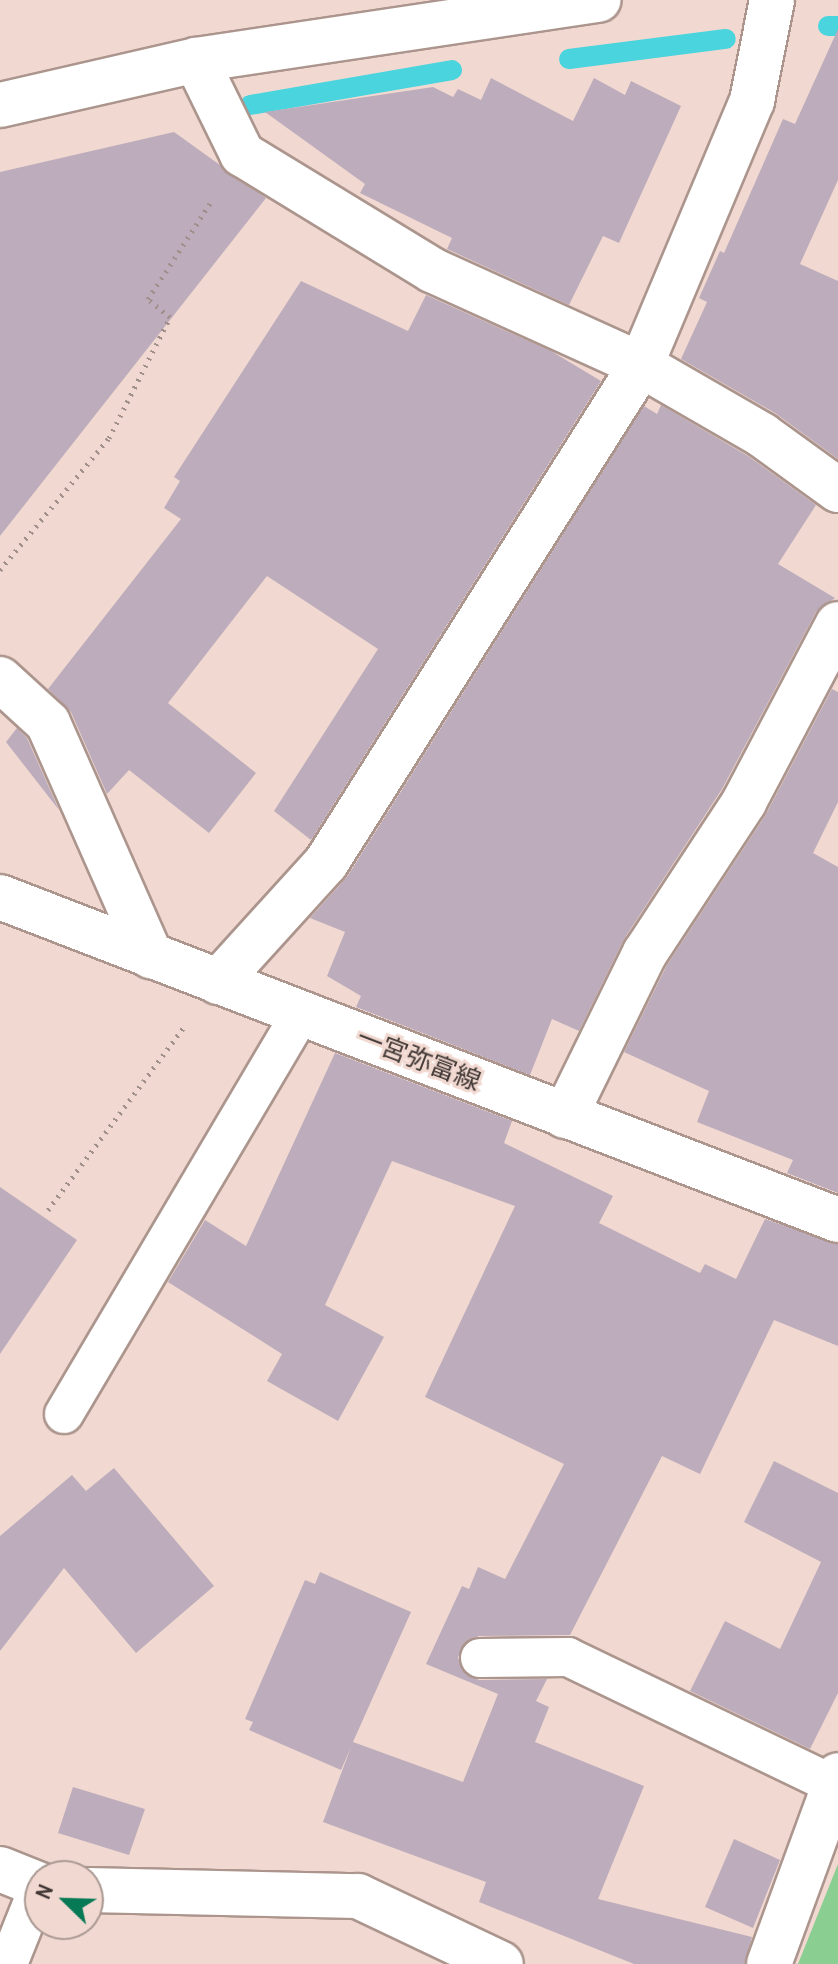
<!DOCTYPE html>
<meta charset="utf-8">
<style>
body{margin:0}
#map{position:relative;width:838px;height:1964px;overflow:hidden;background:#f1d9d1;font-family:"Archivo Narrow","Noto Sans JP",sans-serif}
div>[style]{position:absolute}
.green>*{inset:0;background:#8acf91}
.stream>*{height:20px;margin:-10px;padding:0 10px;transform-origin:10px;border-radius:10px;background:#4ad4de}
.building>*{inset:0;background:#bdacbb}
.path>*{height:5px;margin-top:-2.5px;transform-origin:0;background:repeating-linear-gradient(90deg,#a08f8a 0 2px,transparent 0 8px)}
.roads{filter:drop-shadow(2px 0 #ab958d) drop-shadow(-2px 0 #ab958d) drop-shadow(0 2px #ab958d) drop-shadow(0 -2px #ab958d)}
.service>*{height:38px;margin:-19px;padding:0 19px;transform-origin:19px;border-radius:19px;background:#fff}
.minor>*{height:44px;margin:-22px;padding:0 22px;transform-origin:22px;border-radius:22px;background:#fff}
.secondary>*{height:44px;margin:-22px;padding:0 22px;transform-origin:22px;border-radius:22px;background:#fff}
span{translate:-50% -50%;white-space:nowrap;text-align:center;line-height:1.15;-webkit-text-stroke:6px #f1d9d1;paint-order:stroke}
.street-label{font-size:26px;color:#423936}
.north{position:absolute;left:24px;top:1860px;width:80px;height:80px;box-sizing:border-box;background:#f1d9d1;border:2px solid #ab9993;border-radius:50%;rotate:293deg;font-size:22px;font-weight:700;line-height:32px;text-align:center;color:#423936}
.north::after{content:'';display:block;margin:auto;width:28px;height:36px;background:#077955;clip-path:polygon(50% 0,100% 100%,50% 72%,0 100%)}
</style>
<div id="map">
<div class="green">
<i style="clip-path:polygon(838px 1864px,838px 1964px,798px 1964px)"></i>
</div>
<div class="stream">
<i style="left:828px;top:26px;width:10px"></i>
<i style="left:569px;top:59px;width:158px;rotate:-7.3deg"></i>
<i style="left:250px;top:105px;width:205px;rotate:-9.8deg"></i>
</div>
<div class="building">
<i style="clip-path:polygon(838px 29px,838px 180px,800px 264px,838px 281px,838px 459px,775px 413px,681px 359px,707px 302px,699px 298px,720px 251px,724px 253px,783px 119px,795px 124px)"></i>
<i style="clip-path:polygon(491px 78px,573px 121px,594px 78px,625px 95px,631px 81px,681px 106px,619px 243px,603px 236px,569px 305px,447px 249px,452px 238px,360px 193px,365px 184px,265px 112px,433px 87px,453px 97px,458px 89px,481px 100px)"></i>
<i style="clip-path:polygon(174px 132px,266px 198px,0 536px,0 172px)"></i>
<i style="clip-path:polygon(301px 281px,408px 331px,426px 295px,551px 351px,601px 381px,311px 840px,274px 811px,378px 649px,267px 576px,168px 703px,256px 773px,209px 833px,129px 770px,107px 794px,71px 712px,48px 689px,181px 519px,164px 508px,180px 481px,174px 477px)"></i>
<i style="clip-path:polygon(661px 405px,748px 456px,816px 505px,778px 564px,835px 598px,816px 612px,722px 789px,624px 939px,579px 1031px,552px 1019px,530px 1075px,356px 1007px,361px 996px,327px 976px,345px 932px,310px 918px,347px 877px,644px 406px,657px 414px)"></i>
<i style="clip-path:polygon(832px 689px,838px 692px,838px 802px,813px 853px,838px 867px,838px 1193px,787px 1173px,793px 1160px,697px 1122px,709px 1091px,624px 1052px,667px 965px,765px 816px)"></i>
<i style="clip-path:polygon(17px 728px,27px 738px,59px 810px,6px 742px)"></i>
<i style="clip-path:polygon(335px 1053px,512px 1121px,504px 1143px,613px 1196px,599px 1223px,700px 1273px,705px 1264px,736px 1279px,765px 1219px,838px 1244px,838px 1346px,774px 1320px,700px 1474px,662px 1456px,570px 1635px,479px 1636px,468px 1640px,458px 1657px,462px 1670px,479px 1680px,547px 1679px,536px 1701px,549px 1707px,535px 1742px,644px 1786px,598px 1899px,752px 1937px,745px 1964px,634px 1964px,479px 1902px,486px 1882px,323px 1822px,351px 1747px,341px 1770px,249px 1730px,253px 1722px,245px 1719px,305px 1580px,315px 1584px,320px 1572px,411px 1612px,353px 1742px,463px 1782px,498px 1694px,426px 1664px,462px 1586px,469px 1589px,478px 1567px,505px 1579px,564px 1464px,425px 1397px,515px 1206px,392px 1161px,325px 1305px,384px 1337px,338px 1421px,267px 1381px,282px 1354px,168px 1282px,205px 1220px,246px 1246px)"></i>
<i style="clip-path:polygon(0 1187px,77px 1240px,0 1354px)"></i>
<i style="clip-path:polygon(774px 1461px,838px 1493px,838px 1693px,810px 1749px,690px 1691px,725px 1621px,780px 1649px,821px 1562px,744px 1522px)"></i>
<i style="clip-path:polygon(114px 1468px,214px 1586px,136px 1653px,64px 1568px,0 1651px,0 1536px,72px 1475px,86px 1491px)"></i>
<i style="clip-path:polygon(73px 1787px,145px 1809px,129px 1855px,58px 1833px)"></i>
<i style="clip-path:polygon(734px 1839px,780px 1860px,753px 1928px,705px 1907px)"></i>
</div>
<div class="path">
<i style="left:0;top:570px;width:171px;rotate:-50.5deg"></i>
<i style="left:109px;top:438px;width:136px;rotate:-63.2deg"></i>
<i style="left:170px;top:317px;width:28px;rotate:-141deg"></i>
<i style="left:148px;top:299px;width:116px;rotate:-57deg"></i>
<i style="left:48px;top:1210px;width:227px;rotate:-53.4deg"></i>
</div>
<div class="roads">
<div class="service">
<i style="left:64px;top:1414px;width:465px;rotate:-59.4deg"></i>
<i style="left:480px;top:1658px;width:88px;rotate:-0.7deg"></i>
<i style="left:568px;top:1657px;width:295px;rotate:25.7deg"></i>
<i style="left:8px;top:1964px;width:86px;rotate:-68.2deg"></i>
</div>
<div class="minor">
<i style="left:196px;top:60px;width:105px;rotate:63.9deg"></i>
<i style="left:242px;top:154px;width:223px;rotate:31.4deg"></i>
<i style="left:432px;top:270px;width:230px;rotate:24.4deg"></i>
<i style="left:641px;top:365px;width:140px;rotate:30deg"></i>
<i style="left:762px;top:435px;width:94px;rotate:35.9deg"></i>
<i style="left:0;top:105px;width:201px;rotate:-12.9deg"></i>
<i style="left:196px;top:60px;width:407px;rotate:-8.5deg"></i>
<i style="left:0;top:679px;width:65px;rotate:42.5deg"></i>
<i style="left:48px;top:723px;width:255px;rotate:66.2deg"></i>
<i style="left:218px;top:982px;width:161px;rotate:-47.8deg"></i>
<i style="left:326px;top:863px;width:589px;rotate:-57.69deg"></i>
<i style="left:641px;top:365px;width:286px;rotate:-67.2deg"></i>
<i style="left:752px;top:101px;width:103px;rotate:-78.8deg"></i>
<i style="left:565px;top:1116px;width:182px;rotate:-63.9deg"></i>
<i style="left:645px;top:953px;width:181px;rotate:-56.7deg"></i>
<i style="left:744px;top:802px;width:201px;rotate:-62.2deg"></i>
<i style="left:0;top:1869px;width:43px;rotate:21.8deg"></i>
<i style="left:88px;top:1890px;width:270px;rotate:1.3deg"></i>
<i style="left:358px;top:1896px;width:158px;rotate:25.4deg"></i>
<i style="left:769px;top:1964px;width:201px;rotate:-69.9deg"></i>
</div>
<div class="secondary">
<i style="left:0;top:897px;width:898px;rotate:21.08deg"></i>
</div>
</div>
<div class="street-label">
<span style="left:419px;top:1059px;rotate:21deg">一宮弥富線</span>
</div>
<div class="north">N</div>
</div>
